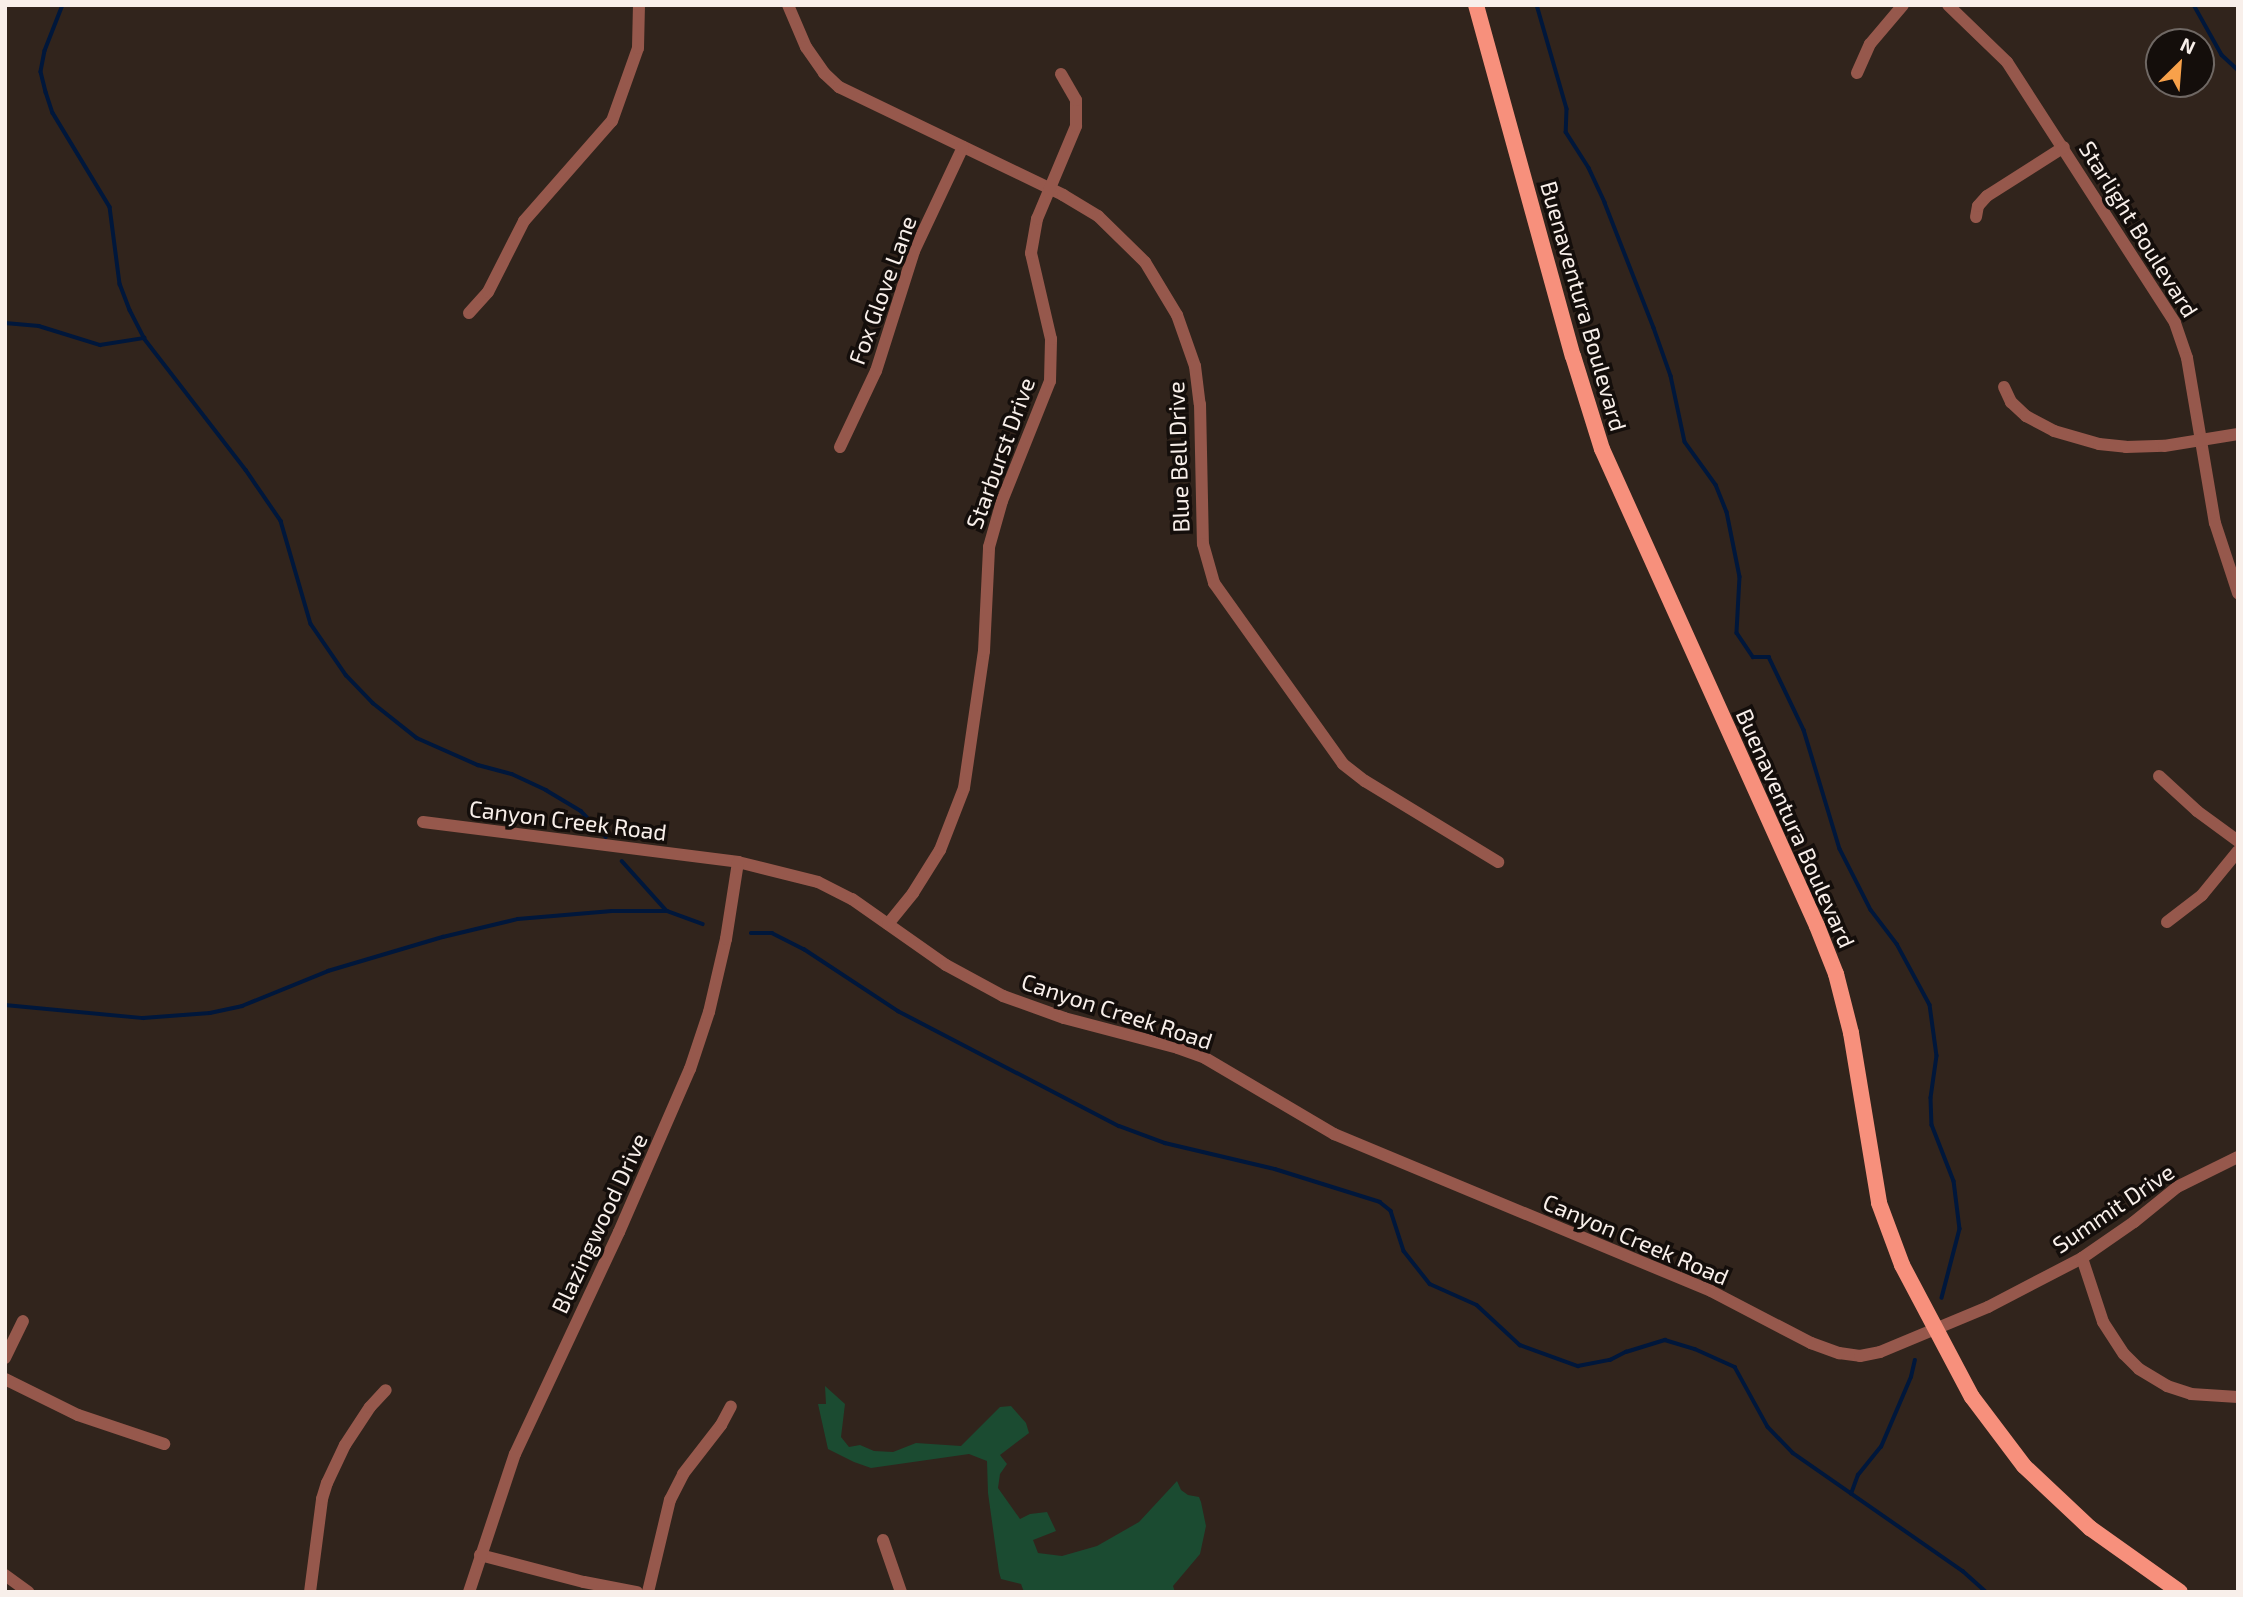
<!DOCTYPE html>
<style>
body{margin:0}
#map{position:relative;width:2243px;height:1597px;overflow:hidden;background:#31241c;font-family:"Exo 2",sans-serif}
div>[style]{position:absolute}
.green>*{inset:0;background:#1b4b31}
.stream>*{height:3.5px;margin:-1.75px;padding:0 1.75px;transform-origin:1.75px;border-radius:1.75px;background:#00173b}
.minor>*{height:12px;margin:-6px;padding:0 6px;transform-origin:6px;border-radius:6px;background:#96584c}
.major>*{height:16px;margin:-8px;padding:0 8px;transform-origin:8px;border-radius:8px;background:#f7907c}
span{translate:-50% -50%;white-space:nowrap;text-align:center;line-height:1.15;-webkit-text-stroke:7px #140e0b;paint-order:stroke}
.street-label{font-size:23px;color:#f8efea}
.frame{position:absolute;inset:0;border:7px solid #f8efea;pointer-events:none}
.north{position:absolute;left:2145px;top:28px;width:70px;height:70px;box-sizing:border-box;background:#140e0b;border:2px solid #6f6864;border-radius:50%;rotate:25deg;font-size:19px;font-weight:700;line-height:28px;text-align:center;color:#f8efea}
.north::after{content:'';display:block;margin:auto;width:24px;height:32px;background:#f8a14a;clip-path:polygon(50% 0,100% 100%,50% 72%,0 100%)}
</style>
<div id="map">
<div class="green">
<i style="clip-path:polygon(825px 1386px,845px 1404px,841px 1437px,849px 1447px,860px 1445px,874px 1451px,893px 1452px,916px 1443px,961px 1446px,1000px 1407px,1011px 1406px,1026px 1423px,1029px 1433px,1000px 1455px,1007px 1464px,1000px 1474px,998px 1488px,1020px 1519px,1030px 1514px,1047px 1512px,1056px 1531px,1033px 1540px,1038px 1553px,1062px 1556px,1097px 1546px,1139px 1522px,1177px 1481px,1181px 1490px,1188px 1495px,1199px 1497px,1201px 1502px,1206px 1526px,1200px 1554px,1173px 1586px,1175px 1592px,1024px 1592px,1021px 1584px,1001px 1579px,999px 1572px,988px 1493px,987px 1461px,969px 1454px,871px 1468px,854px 1462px,828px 1449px,818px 1404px,826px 1404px)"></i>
</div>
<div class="stream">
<i style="left:63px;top:5px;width:49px;rotate:111.4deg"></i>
<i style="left:45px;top:51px;width:21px;rotate:101deg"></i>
<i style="left:41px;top:72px;width:21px;rotate:76deg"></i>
<i style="left:46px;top:92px;width:22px;rotate:72deg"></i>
<i style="left:53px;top:113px;width:110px;rotate:58.8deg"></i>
<i style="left:110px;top:207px;width:78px;rotate:82.6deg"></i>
<i style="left:120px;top:284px;width:28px;rotate:69deg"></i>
<i style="left:130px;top:310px;width:31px;rotate:63deg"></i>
<i style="left:144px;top:338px;width:167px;rotate:52.3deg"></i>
<i style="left:246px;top:470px;width:62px;rotate:55.5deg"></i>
<i style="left:281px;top:521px;width:107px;rotate:73.8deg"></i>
<i style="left:311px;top:624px;width:62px;rotate:55.5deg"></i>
<i style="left:346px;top:675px;width:39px;rotate:46deg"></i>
<i style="left:373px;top:703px;width:56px;rotate:38.5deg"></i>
<i style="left:417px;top:738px;width:67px;rotate:23.9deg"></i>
<i style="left:478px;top:765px;width:35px;rotate:15deg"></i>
<i style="left:512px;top:774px;width:38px;rotate:25deg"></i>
<i style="left:546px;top:790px;width:41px;rotate:31deg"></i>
<i style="left:581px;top:811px;width:36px;rotate:46deg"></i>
<i style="left:1537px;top:5px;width:108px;rotate:73.9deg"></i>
<i style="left:1567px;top:109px;width:23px;rotate:92deg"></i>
<i style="left:1566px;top:132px;width:43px;rotate:57.4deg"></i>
<i style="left:1589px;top:168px;width:38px;rotate:65deg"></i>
<i style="left:1605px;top:203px;width:134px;rotate:68.6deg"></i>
<i style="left:1654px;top:328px;width:51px;rotate:70.5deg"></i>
<i style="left:1671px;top:376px;width:67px;rotate:78deg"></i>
<i style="left:1685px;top:442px;width:53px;rotate:54.2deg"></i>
<i style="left:1716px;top:485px;width:29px;rotate:68deg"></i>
<i style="left:1727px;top:512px;width:66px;rotate:78.7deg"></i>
<i style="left:1740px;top:577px;width:56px;rotate:93.1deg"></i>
<i style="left:1737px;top:633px;width:29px;rotate:56deg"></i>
<i style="left:1753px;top:657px;width:16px"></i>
<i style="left:1769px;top:657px;width:81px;rotate:64.4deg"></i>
<i style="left:1804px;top:730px;width:124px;rotate:73.2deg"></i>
<i style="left:1840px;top:849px;width:68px;rotate:63.1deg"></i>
<i style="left:1871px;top:910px;width:43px;rotate:52.6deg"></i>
<i style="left:1897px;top:944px;width:69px;rotate:61.6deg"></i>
<i style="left:1930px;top:1005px;width:51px;rotate:82.2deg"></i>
<i style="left:1937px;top:1056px;width:42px;rotate:98.1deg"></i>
<i style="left:1931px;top:1098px;width:27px;rotate:88deg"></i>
<i style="left:1932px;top:1125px;width:60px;rotate:68.6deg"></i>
<i style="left:1954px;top:1181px;width:48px;rotate:82.9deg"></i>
<i style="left:1960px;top:1229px;width:71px;rotate:104.6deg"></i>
<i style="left:2194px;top:5px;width:57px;rotate:60.8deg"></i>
<i style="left:2222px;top:55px;width:22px;rotate:43deg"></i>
<i style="left:5px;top:323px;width:34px;rotate:5deg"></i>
<i style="left:39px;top:326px;width:64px;rotate:17.3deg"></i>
<i style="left:100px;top:345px;width:45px;rotate:-9deg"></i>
<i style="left:622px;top:861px;width:67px;rotate:48deg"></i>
<i style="left:751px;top:933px;width:21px"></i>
<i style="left:772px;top:933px;width:36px;rotate:27deg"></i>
<i style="left:804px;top:949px;width:113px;rotate:33.4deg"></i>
<i style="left:898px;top:1011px;width:249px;rotate:27.5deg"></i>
<i style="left:1119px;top:1126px;width:49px;rotate:20.3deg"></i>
<i style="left:1165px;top:1143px;width:113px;rotate:13.3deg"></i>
<i style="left:1275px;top:1169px;width:110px;rotate:17.4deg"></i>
<i style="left:1380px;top:1202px;width:14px;rotate:39deg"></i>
<i style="left:1391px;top:1211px;width:42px;rotate:72deg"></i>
<i style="left:1404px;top:1251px;width:42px;rotate:51.8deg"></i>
<i style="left:1430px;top:1284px;width:51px;rotate:24.1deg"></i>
<i style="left:1477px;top:1305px;width:59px;rotate:42.9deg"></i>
<i style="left:1520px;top:1345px;width:62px;rotate:19.9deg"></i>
<i style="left:1578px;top:1366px;width:33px;rotate:-11deg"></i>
<i style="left:1610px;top:1360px;width:18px;rotate:-27deg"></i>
<i style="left:1626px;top:1352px;width:41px;rotate:-17.1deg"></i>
<i style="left:1665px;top:1340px;width:31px;rotate:17deg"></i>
<i style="left:1695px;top:1349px;width:44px;rotate:24.2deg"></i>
<i style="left:1735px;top:1367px;width:68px;rotate:61.2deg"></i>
<i style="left:1768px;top:1427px;width:36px;rotate:46deg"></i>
<i style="left:1793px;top:1453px;width:207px;rotate:34.8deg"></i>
<i style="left:1963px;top:1571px;width:31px;rotate:42deg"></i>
<i style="left:5px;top:1005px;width:139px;rotate:5.4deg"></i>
<i style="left:143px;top:1018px;width:67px;rotate:-4.3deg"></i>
<i style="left:210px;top:1013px;width:33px;rotate:-12deg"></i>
<i style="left:242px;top:1006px;width:93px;rotate:-22.1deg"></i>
<i style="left:328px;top:971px;width:120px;rotate:-16.5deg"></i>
<i style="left:443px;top:937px;width:77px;rotate:-13.5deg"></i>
<i style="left:518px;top:919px;width:94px;rotate:-4.9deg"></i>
<i style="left:612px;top:911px;width:55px"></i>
<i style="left:667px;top:911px;width:38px;rotate:20deg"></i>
<i style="left:1851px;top:1494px;width:20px;rotate:-70deg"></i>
<i style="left:1858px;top:1475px;width:36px;rotate:-51deg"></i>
<i style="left:1881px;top:1447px;width:76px;rotate:-66.8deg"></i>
<i style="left:1911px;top:1377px;width:17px;rotate:-77deg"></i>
</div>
<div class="minor">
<i style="left:788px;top:5px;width:46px;rotate:66.8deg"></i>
<i style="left:806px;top:47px;width:32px;rotate:55deg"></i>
<i style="left:824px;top:73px;width:21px;rotate:43deg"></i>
<i style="left:839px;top:87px;width:249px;rotate:25.7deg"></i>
<i style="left:1063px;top:195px;width:41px;rotate:31deg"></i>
<i style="left:1098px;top:216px;width:66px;rotate:44.4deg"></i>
<i style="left:1145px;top:262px;width:62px;rotate:58.9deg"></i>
<i style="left:1177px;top:315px;width:54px;rotate:70.6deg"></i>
<i style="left:1195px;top:366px;width:38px;rotate:83deg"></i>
<i style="left:1200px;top:404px;width:140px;rotate:88.8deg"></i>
<i style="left:1203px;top:544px;width:41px;rotate:74.2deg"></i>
<i style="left:1214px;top:583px;width:222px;rotate:54.5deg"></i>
<i style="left:1343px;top:764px;width:28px;rotate:38deg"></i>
<i style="left:1365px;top:781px;width:156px;rotate:31.3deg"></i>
<i style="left:1948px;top:5px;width:82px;rotate:44deg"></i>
<i style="left:2007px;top:62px;width:310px;rotate:57.2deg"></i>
<i style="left:2175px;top:323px;width:37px;rotate:71deg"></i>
<i style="left:2187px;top:358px;width:167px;rotate:80.4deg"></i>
<i style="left:2215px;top:523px;width:74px;rotate:71.8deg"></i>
<i style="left:1857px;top:73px;width:32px;rotate:-66deg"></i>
<i style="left:1870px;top:44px;width:51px;rotate:-49.8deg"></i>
<i style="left:1976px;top:217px;width:11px;rotate:-80deg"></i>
<i style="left:1978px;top:206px;width:13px;rotate:-48deg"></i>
<i style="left:1987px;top:196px;width:91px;rotate:-32.5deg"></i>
<i style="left:469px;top:313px;width:28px;rotate:-48deg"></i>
<i style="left:488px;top:292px;width:80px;rotate:-63.1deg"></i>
<i style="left:524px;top:221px;width:133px;rotate:-48.7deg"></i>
<i style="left:612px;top:121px;width:77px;rotate:-70.4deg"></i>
<i style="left:638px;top:48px;width:43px;rotate:-88.7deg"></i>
<i style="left:2004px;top:387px;width:17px;rotate:65deg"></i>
<i style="left:2011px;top:402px;width:21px;rotate:43deg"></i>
<i style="left:2026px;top:416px;width:32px;rotate:28deg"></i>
<i style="left:2054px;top:431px;width:47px;rotate:16.1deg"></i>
<i style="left:2099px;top:444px;width:27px;rotate:6deg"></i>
<i style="left:2126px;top:447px;width:38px;rotate:-2deg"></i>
<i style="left:2164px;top:446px;width:75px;rotate:-9.2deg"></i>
<i style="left:840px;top:447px;width:84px;rotate:-64.7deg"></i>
<i style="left:876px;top:371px;width:126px;rotate:-72.4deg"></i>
<i style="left:914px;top:251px;width:115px;rotate:-64.8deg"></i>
<i style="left:2159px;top:776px;width:52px;rotate:42.6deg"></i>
<i style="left:2197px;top:811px;width:51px;rotate:36.2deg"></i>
<i style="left:423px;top:822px;width:318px;rotate:7.2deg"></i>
<i style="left:738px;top:862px;width:82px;rotate:14deg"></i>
<i style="left:818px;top:882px;width:38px;rotate:27deg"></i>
<i style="left:852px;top:899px;width:115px;rotate:35.1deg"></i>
<i style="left:946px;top:965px;width:65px;rotate:28.5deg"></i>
<i style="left:1003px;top:996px;width:65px;rotate:19.8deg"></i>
<i style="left:1064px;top:1018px;width:118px;rotate:14.7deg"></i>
<i style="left:1178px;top:1048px;width:29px;rotate:20deg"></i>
<i style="left:1205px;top:1058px;width:150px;rotate:30.5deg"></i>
<i style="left:1334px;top:1134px;width:408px;rotate:22.6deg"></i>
<i style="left:1711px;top:1291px;width:113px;rotate:27.5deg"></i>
<i style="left:1811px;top:1343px;width:30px;rotate:20deg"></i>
<i style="left:1839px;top:1353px;width:21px;rotate:8deg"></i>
<i style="left:1860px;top:1356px;width:20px;rotate:-11deg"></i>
<i style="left:1880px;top:1352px;width:117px;rotate:-22.6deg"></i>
<i style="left:1988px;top:1307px;width:106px;rotate:-27.5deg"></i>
<i style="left:2082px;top:1258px;width:63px;rotate:-34.7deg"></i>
<i style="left:2134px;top:1222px;width:55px;rotate:-39.1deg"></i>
<i style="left:2177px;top:1187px;width:68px;rotate:-26.2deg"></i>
<i style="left:2167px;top:922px;width:44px;rotate:-37.6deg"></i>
<i style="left:2202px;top:895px;width:57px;rotate:-50.7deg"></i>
<i style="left:888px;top:924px;width:40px;rotate:-51deg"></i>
<i style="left:913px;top:893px;width:51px;rotate:-57.9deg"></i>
<i style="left:940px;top:850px;width:66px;rotate:-68.8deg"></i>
<i style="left:964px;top:788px;width:138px;rotate:-81.7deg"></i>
<i style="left:984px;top:651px;width:104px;rotate:-87.2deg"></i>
<i style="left:989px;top:547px;width:48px;rotate:-74.2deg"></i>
<i style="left:1002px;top:501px;width:129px;rotate:-68.2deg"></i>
<i style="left:1050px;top:381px;width:42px;rotate:-88.6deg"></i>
<i style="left:1051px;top:339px;width:88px;rotate:-103.1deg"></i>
<i style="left:1031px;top:253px;width:35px;rotate:-80deg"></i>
<i style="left:1037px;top:219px;width:101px;rotate:-67.2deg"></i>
<i style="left:1076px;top:126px;width:26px;rotate:-90deg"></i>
<i style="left:1076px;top:100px;width:30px;rotate:-120deg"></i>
<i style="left:2082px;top:1258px;width:67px;rotate:71.8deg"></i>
<i style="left:2103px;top:1322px;width:38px;rotate:57deg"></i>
<i style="left:2124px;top:1354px;width:21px;rotate:45deg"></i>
<i style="left:2139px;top:1369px;width:33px;rotate:31deg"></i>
<i style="left:2167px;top:1386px;width:25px;rotate:18deg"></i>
<i style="left:2191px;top:1394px;width:47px;rotate:3.7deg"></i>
<i style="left:5px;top:1358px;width:41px;rotate:-64.1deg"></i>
<i style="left:5px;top:1379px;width:81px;rotate:26.3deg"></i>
<i style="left:78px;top:1415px;width:91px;rotate:18.6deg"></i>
<i style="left:883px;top:1540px;width:55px;rotate:70.9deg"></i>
<i style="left:480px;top:1555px;width:107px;rotate:14.6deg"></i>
<i style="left:584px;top:1582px;width:54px;rotate:10.7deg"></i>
<i style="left:5px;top:1575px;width:29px;rotate:36deg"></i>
<i style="left:310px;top:1592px;width:94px;rotate:-82.6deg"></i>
<i style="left:322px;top:1499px;width:17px;rotate:-73deg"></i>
<i style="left:327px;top:1483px;width:42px;rotate:-64.7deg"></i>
<i style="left:345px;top:1445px;width:45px;rotate:-56.7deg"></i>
<i style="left:370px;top:1407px;width:23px;rotate:-47deg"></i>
<i style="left:469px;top:1592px;width:145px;rotate:-71.6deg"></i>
<i style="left:515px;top:1454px;width:245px;rotate:-64.9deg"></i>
<i style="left:619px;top:1232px;width:178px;rotate:-66.5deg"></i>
<i style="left:690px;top:1069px;width:60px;rotate:-71.6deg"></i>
<i style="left:709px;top:1012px;width:75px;rotate:-76.9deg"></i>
<i style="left:726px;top:939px;width:78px;rotate:-81.1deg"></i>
<i style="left:648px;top:1592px;width:95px;rotate:-76.6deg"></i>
<i style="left:670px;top:1500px;width:29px;rotate:-63deg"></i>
<i style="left:683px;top:1474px;width:62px;rotate:-52.2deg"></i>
<i style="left:721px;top:1425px;width:21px;rotate:-62deg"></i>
</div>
<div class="major">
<i style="left:1476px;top:5px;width:364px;rotate:74.6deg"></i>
<i style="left:1573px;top:356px;width:97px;rotate:72.7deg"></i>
<i style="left:1602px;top:449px;width:523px;rotate:65.74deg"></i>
<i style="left:1817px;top:926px;width:52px;rotate:68.4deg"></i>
<i style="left:1836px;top:974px;width:61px;rotate:75.7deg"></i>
<i style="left:1851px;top:1033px;width:172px;rotate:80.6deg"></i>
<i style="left:1879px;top:1203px;width:66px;rotate:69.6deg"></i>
<i style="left:1902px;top:1265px;width:149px;rotate:62.1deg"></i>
<i style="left:1972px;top:1397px;width:86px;rotate:53deg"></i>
<i style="left:2024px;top:1466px;width:91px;rotate:43.2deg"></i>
<i style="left:2090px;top:1528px;width:110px;rotate:35.4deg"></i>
</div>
<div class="street-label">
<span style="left:2139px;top:229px;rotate:58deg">Starlight Boulevard</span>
<span style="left:882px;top:290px;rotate:-70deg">Fox Glove Lane</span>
<span style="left:1584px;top:306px;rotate:74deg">Buenaventura Boulevard</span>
<span style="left:1000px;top:453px;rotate:-70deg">Starburst Drive</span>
<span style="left:1178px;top:457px;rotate:-92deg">Blue Bell Drive</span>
<span style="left:568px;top:820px;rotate:7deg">Canyon Creek Road</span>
<span style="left:1796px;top:828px;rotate:66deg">Buenaventura Boulevard</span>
<span style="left:1117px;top:1011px;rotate:18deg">Canyon Creek Road</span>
<span style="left:2113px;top:1208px;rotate:-34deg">Summit Drive</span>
<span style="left:599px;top:1223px;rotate:-65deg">Blazingwood Drive</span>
<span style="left:1636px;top:1239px;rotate:23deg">Canyon Creek Road</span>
</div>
<div class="frame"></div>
<div class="north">N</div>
</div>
